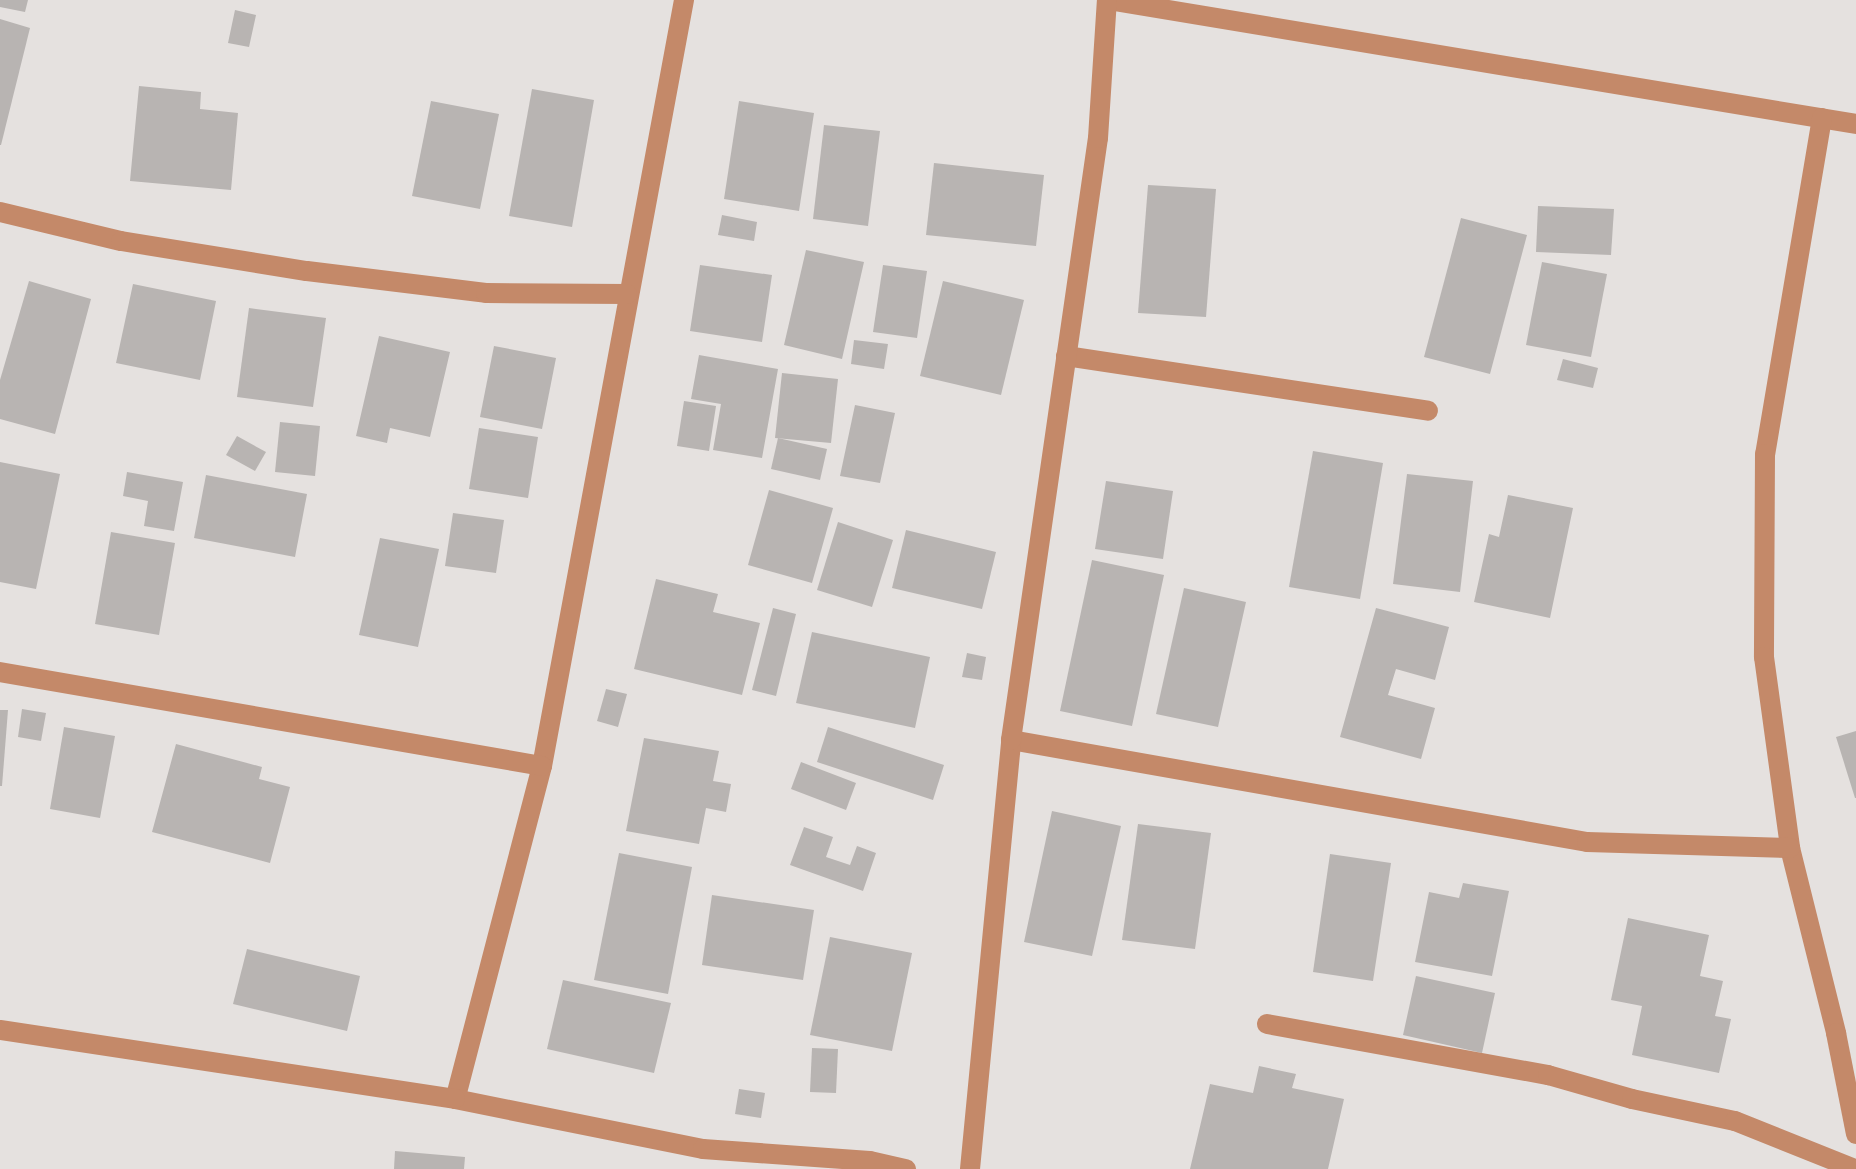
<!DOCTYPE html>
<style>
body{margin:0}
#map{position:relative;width:1856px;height:1169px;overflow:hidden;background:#e5e1df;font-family:"Nunito Sans",sans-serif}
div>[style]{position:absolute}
.building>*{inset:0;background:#b8b4b2}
.minor>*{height:20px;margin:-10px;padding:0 10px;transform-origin:10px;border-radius:10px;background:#c48969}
span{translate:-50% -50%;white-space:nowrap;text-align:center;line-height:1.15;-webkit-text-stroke:7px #fff;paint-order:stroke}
</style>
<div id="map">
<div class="building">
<i style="clip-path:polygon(0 0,28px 0,25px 12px,0 7px)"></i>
<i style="clip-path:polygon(235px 10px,256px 15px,249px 47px,228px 43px)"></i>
<i style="clip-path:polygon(0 19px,30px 28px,1px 145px,0 145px)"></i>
<i style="clip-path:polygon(139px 86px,201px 92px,200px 109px,238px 113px,231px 190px,130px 181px)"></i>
<i style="clip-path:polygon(532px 89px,594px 100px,572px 227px,509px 216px)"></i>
<i style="clip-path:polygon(431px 101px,499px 114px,480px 209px,412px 196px)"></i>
<i style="clip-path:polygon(739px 101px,814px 113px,799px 211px,724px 199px)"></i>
<i style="clip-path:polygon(824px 125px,880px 131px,868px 226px,813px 219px)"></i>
<i style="clip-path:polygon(934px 163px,1044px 175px,1036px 246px,926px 235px)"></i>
<i style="clip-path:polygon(1148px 185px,1216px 189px,1206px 317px,1138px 313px)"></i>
<i style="clip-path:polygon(1538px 206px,1614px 209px,1611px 255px,1536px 252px)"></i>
<i style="clip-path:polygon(722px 215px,757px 222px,754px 241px,718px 235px)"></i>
<i style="clip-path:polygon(1461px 218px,1527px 235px,1490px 374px,1424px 357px)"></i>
<i style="clip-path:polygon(806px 250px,864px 262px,842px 359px,784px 345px)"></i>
<i style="clip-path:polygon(1542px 262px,1607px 274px,1591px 357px,1526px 345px)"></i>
<i style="clip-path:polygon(700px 265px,772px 275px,762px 342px,690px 331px)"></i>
<i style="clip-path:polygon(883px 265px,927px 271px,917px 338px,873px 332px)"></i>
<i style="clip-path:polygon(29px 281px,91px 299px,55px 434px,0 419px,0 380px)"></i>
<i style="clip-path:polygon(943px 281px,1024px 300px,1001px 395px,920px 376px)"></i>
<i style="clip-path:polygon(133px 284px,216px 301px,200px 380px,116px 363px)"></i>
<i style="clip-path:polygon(249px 308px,326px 318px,313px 407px,237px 397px)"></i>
<i style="clip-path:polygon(379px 336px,450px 352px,430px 437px,390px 428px,387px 443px,356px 436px)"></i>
<i style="clip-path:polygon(854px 340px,888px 344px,884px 369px,851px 364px)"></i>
<i style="clip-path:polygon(494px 346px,556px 358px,542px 429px,480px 417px)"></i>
<i style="clip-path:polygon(699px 355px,778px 369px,762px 458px,713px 450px,721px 404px,691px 399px)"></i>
<i style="clip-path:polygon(1563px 359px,1598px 368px,1593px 388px,1557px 380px)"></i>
<i style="clip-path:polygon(782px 373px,838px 379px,831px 443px,775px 438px)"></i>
<i style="clip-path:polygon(684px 401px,716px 406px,709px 451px,677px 446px)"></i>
<i style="clip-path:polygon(855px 405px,895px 413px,880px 483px,840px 476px)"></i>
<i style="clip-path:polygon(280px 422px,320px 426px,315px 476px,275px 472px)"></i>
<i style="clip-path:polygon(479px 428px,538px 437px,528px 498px,469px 489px)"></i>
<i style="clip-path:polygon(237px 436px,266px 452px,255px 471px,226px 455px)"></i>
<i style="clip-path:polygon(778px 438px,827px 449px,820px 480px,771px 469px)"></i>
<i style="clip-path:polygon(1313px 451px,1383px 463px,1360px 599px,1289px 587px)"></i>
<i style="clip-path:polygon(0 462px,60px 474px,36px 589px,0 582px)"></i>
<i style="clip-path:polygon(127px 472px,183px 482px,174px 531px,144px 526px,148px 501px,123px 496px)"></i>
<i style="clip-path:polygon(1407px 474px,1473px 481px,1460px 592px,1393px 584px)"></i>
<i style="clip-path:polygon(206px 475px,307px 494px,295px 557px,194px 538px)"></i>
<i style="clip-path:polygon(1106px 481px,1173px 491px,1163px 559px,1095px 549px)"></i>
<i style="clip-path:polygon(769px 490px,833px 508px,812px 583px,748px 565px)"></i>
<i style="clip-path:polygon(1508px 495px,1573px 508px,1550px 618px,1474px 602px,1489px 534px,1499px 537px)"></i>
<i style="clip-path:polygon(453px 513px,504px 520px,496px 573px,445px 566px)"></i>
<i style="clip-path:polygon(838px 522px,893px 540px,872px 607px,817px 590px)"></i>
<i style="clip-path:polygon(906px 530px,996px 552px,982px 609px,892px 588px)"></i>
<i style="clip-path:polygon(111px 532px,175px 543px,159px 635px,95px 624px)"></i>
<i style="clip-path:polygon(380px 538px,439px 549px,418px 647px,359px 635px)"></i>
<i style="clip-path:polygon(1092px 560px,1164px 575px,1132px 726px,1060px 711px)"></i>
<i style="clip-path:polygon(656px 579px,718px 594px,713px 612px,760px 623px,742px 695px,634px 669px)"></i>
<i style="clip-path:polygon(1184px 588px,1246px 602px,1218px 727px,1156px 714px)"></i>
<i style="clip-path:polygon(773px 608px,796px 614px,776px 696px,752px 690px)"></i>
<i style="clip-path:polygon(1376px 608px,1449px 627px,1435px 680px,1396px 669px,1388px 695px,1435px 708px,1421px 759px,1340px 737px)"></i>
<i style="clip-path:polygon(812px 632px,930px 657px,915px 728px,796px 703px)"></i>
<i style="clip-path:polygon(967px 653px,986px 657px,982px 680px,962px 677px)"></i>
<i style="clip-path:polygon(606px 689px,627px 694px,618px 727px,597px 721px)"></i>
<i style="clip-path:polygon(22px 709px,46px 713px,41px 741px,18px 737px)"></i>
<i style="clip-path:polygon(0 710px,8px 710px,2px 786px,0 786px)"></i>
<i style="clip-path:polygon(64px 727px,115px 736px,100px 818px,50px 809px)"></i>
<i style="clip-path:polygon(828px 727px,944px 765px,933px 800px,817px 762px)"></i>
<i style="clip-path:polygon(1856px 731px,1856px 798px,1855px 798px,1836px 737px)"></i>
<i style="clip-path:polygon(644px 738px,719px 751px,713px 781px,731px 784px,726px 812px,706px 808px,699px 844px,626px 831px)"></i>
<i style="clip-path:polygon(176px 744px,262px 767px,259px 779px,290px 787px,270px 863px,152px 832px)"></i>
<i style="clip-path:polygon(801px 762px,856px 783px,846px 810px,791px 789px)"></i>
<i style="clip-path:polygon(1052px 811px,1121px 826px,1092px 956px,1024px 942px)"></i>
<i style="clip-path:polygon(1138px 824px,1211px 833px,1195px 949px,1122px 940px)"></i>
<i style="clip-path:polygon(804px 827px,833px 837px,826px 857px,850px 865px,857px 846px,876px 853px,863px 891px,790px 865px)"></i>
<i style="clip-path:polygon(619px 853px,692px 867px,668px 994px,594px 980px)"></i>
<i style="clip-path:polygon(1330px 854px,1391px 863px,1373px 981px,1313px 972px)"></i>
<i style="clip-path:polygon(1463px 883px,1509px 891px,1492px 976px,1415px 962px,1429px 892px,1459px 898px)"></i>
<i style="clip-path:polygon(712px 895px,814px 910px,803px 980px,702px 965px)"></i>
<i style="clip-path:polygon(1628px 918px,1709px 935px,1700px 976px,1723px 981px,1715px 1016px,1731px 1019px,1719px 1073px,1632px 1055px,1642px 1006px,1611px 1000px)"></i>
<i style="clip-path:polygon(830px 937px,912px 953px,892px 1051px,810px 1035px)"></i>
<i style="clip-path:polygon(247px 949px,360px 976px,347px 1031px,233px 1004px)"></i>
<i style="clip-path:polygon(1416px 976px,1495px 993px,1482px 1053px,1403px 1035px)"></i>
<i style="clip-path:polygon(563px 980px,671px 1003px,654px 1073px,547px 1049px)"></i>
<i style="clip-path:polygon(812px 1048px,838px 1049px,836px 1093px,810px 1092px)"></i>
<i style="clip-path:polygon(1259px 1066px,1296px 1074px,1292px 1088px,1344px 1099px,1328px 1169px,1190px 1169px,1210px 1084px,1253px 1093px)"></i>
<i style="clip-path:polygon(739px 1089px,765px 1093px,761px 1118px,735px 1114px)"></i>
<i style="clip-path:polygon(395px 1151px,465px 1157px,464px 1169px,394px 1169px)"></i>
</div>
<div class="minor">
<i style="left:684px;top:0;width:779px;rotate:100.5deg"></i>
<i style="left:542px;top:766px;width:344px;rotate:104.6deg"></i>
<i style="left:455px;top:1099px;width:253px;rotate:11.4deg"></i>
<i style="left:703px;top:1149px;width:167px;rotate:4.1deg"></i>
<i style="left:870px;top:1161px;width:37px;rotate:13deg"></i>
<i style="left:1108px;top:0;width:758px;rotate:9.41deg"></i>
<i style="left:1822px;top:118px;width:341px;rotate:99.6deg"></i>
<i style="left:1765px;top:454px;width:203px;rotate:90.3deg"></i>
<i style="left:1764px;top:657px;width:193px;rotate:82.2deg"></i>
<i style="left:1790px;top:848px;width:191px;rotate:76deg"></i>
<i style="left:1836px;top:1033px;width:103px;rotate:78.8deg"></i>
<i style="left:0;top:212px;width:124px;rotate:13.5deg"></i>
<i style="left:121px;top:241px;width:188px;rotate:9.2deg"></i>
<i style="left:307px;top:271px;width:180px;rotate:7deg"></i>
<i style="left:486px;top:293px;width:141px;rotate:0.4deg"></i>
<i style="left:1066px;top:356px;width:366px;rotate:8.6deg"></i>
<i style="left:0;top:672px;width:550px;rotate:9.84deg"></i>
<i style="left:1011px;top:740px;width:585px;rotate:10.04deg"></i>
<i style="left:1587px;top:842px;width:203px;rotate:1.7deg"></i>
<i style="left:1267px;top:1024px;width:286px;rotate:10.3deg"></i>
<i style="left:1548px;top:1075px;width:87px;rotate:15.9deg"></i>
<i style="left:1632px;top:1099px;width:105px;rotate:12.1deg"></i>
<i style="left:1735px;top:1121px;width:129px;rotate:21.8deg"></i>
<i style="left:0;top:1030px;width:460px;rotate:8.6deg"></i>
<i style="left:970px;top:1169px;width:431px;rotate:-84.5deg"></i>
<i style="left:1011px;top:740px;width:608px;rotate:-81.78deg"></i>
<i style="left:1098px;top:138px;width:138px;rotate:-86.3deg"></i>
</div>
</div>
